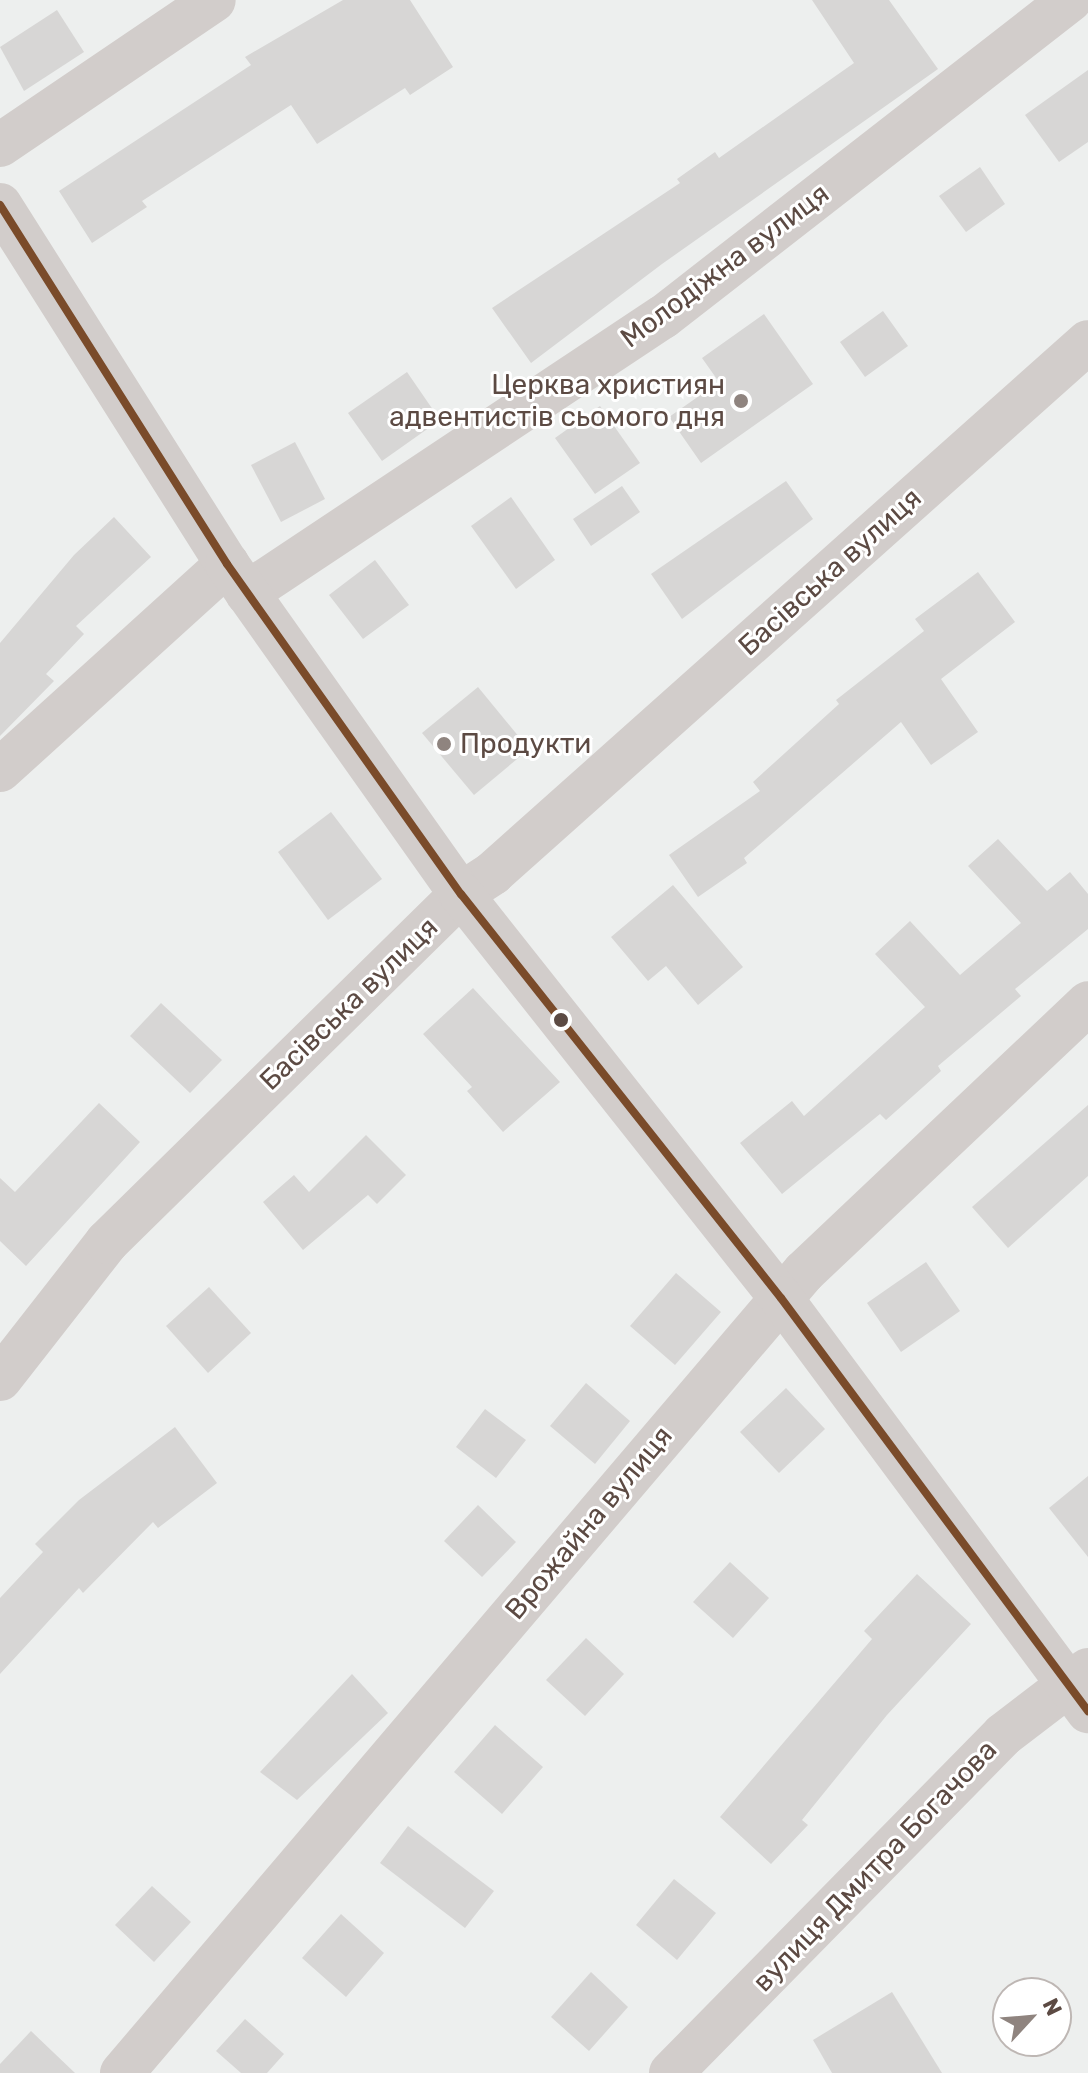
<!DOCTYPE html>
<meta charset="utf-8">
<style>
body{margin:0}
#map{position:relative;width:1088px;height:2073px;overflow:hidden;background:#edefee;font-family:Rubik,sans-serif}
div>[style]{position:absolute}
.building>*{inset:0;background:#d7d6d5}
.minor>*{height:44px;margin:-22px;padding:0 22px;transform-origin:22px;border-radius:22px;background:#d2cdcb}
.tertiary>*{height:44px;margin:-22px;padding:0 22px;transform-origin:22px;border-radius:22px;background:#d2cdcb}
.bus-1>*{height:8px;margin:-4px;padding:0 4px;transform-origin:4px;border-radius:4px;background:#7a4b2a}
.dots>*{width:22px;height:22px;translate:-50% -50%;box-sizing:border-box;border:4px solid #fff;border-radius:50%}
span{translate:-50% -50%;white-space:nowrap;text-align:center;line-height:1.15;-webkit-text-stroke:6px #fff;paint-order:stroke}
.street-label{font-size:28px;color:#5c4a43}
.poi-label{font-size:28px;color:#5c4a43}
.right{translate:-100% -50%;text-align:right}
.left{translate:0 -50%;text-align:left}
.north{position:absolute;left:992px;top:1977px;width:80px;height:80px;box-sizing:border-box;background:#fff;border:2px solid #beb7b4;border-radius:50%;rotate:64deg;font-size:22px;font-weight:700;line-height:32px;text-align:center;color:#5c4a43}
.north::after{content:'';display:block;margin:auto;width:28px;height:36px;background:#8f847f;clip-path:polygon(50% 0,100% 100%,50% 72%,0 100%)}
</style>
<div id="map">
<div class="building">
<i style="clip-path:polygon(343px 0,410px 0,453px 67px,410px 95px,405px 88px,317px 144px,291px 105px,142px 201px,147px 207px,92px 243px,59px 191px,251px 65px,245px 57px)"></i>
<i style="clip-path:polygon(812px 0,889px 0,938px 69px,662px 264px,531px 363px,492px 308px,680px 183px,677px 179px,715px 152px,719px 158px,854px 63px)"></i>
<i style="clip-path:polygon(57px 10px,84px 52px,24px 91px,0 47px)"></i>
<i style="clip-path:polygon(1088px 70px,1088px 142px,1059px 162px,1025px 115px)"></i>
<i style="clip-path:polygon(980px 167px,1005px 204px,966px 232px,939px 196px)"></i>
<i style="clip-path:polygon(883px 311px,908px 346px,865px 377px,840px 342px)"></i>
<i style="clip-path:polygon(764px 314px,813px 384px,701px 463px,669px 417px,719px 382px,702px 358px)"></i>
<i style="clip-path:polygon(407px 372px,440px 420px,382px 461px,348px 413px)"></i>
<i style="clip-path:polygon(600px 406px,640px 463px,595px 494px,555px 438px)"></i>
<i style="clip-path:polygon(295px 442px,325px 499px,281px 522px,251px 465px)"></i>
<i style="clip-path:polygon(786px 481px,813px 519px,682px 619px,651px 574px)"></i>
<i style="clip-path:polygon(622px 486px,640px 512px,591px 546px,573px 519px)"></i>
<i style="clip-path:polygon(511px 497px,555px 560px,516px 589px,471px 526px)"></i>
<i style="clip-path:polygon(114px 517px,151px 557px,76px 626px,84px 634px,46px 674px,54px 681px,0 736px,0 643px,74px 555px)"></i>
<i style="clip-path:polygon(375px 560px,409px 605px,363px 639px,329px 595px)"></i>
<i style="clip-path:polygon(978px 572px,1015px 622px,941px 679px,978px 732px,931px 765px,901px 722px,744px 858px,747px 863px,698px 897px,669px 855px,760px 791px,753px 782px,839px 704px,836px 700px,924px 631px,915px 619px)"></i>
<i style="clip-path:polygon(478px 687px,529px 749px,474px 795px,422px 733px)"></i>
<i style="clip-path:polygon(331px 812px,382px 879px,328px 920px,278px 852px)"></i>
<i style="clip-path:polygon(998px 839px,1047px 891px,1070px 872px,1088px 894px,1088px 929px,1015px 989px,1021px 996px,938px 1066px,941px 1071px,886px 1120px,880px 1114px,782px 1194px,740px 1143px,792px 1101px,804px 1116px,925px 1007px,875px 954px,910px 921px,960px 975px,1021px 923px,968px 866px)"></i>
<i style="clip-path:polygon(673px 885px,743px 967px,698px 1005px,666px 966px,648px 981px,611px 937px)"></i>
<i style="clip-path:polygon(473px 988px,560px 1082px,503px 1132px,467px 1091px,472px 1087px,423px 1034px)"></i>
<i style="clip-path:polygon(161px 1003px,222px 1060px,190px 1093px,130px 1036px)"></i>
<i style="clip-path:polygon(99px 1103px,140px 1142px,26px 1266px,0 1241px,0 1178px,15px 1192px)"></i>
<i style="clip-path:polygon(1088px 1105px,1088px 1176px,1008px 1248px,972px 1207px)"></i>
<i style="clip-path:polygon(366px 1135px,406px 1175px,377px 1204px,368px 1195px,303px 1250px,263px 1202px,294px 1175px,309px 1192px)"></i>
<i style="clip-path:polygon(926px 1262px,960px 1311px,901px 1352px,867px 1303px)"></i>
<i style="clip-path:polygon(676px 1273px,721px 1312px,675px 1365px,630px 1326px)"></i>
<i style="clip-path:polygon(209px 1287px,251px 1333px,208px 1373px,166px 1326px)"></i>
<i style="clip-path:polygon(586px 1383px,630px 1421px,595px 1464px,550px 1426px)"></i>
<i style="clip-path:polygon(786px 1388px,825px 1429px,779px 1473px,740px 1432px)"></i>
<i style="clip-path:polygon(485px 1409px,526px 1440px,496px 1478px,456px 1447px)"></i>
<i style="clip-path:polygon(175px 1427px,217px 1483px,158px 1528px,153px 1522px,83px 1593px,79px 1588px,0 1674px,0 1598px,43px 1552px,35px 1544px,79px 1500px)"></i>
<i style="clip-path:polygon(1088px 1476px,1088px 1557px,1049px 1508px)"></i>
<i style="clip-path:polygon(478px 1505px,516px 1542px,482px 1577px,444px 1541px)"></i>
<i style="clip-path:polygon(730px 1562px,769px 1598px,733px 1638px,693px 1602px)"></i>
<i style="clip-path:polygon(917px 1574px,971px 1624px,887px 1715px,802px 1820px,808px 1825px,771px 1864px,720px 1817px,872px 1639px,864px 1631px)"></i>
<i style="clip-path:polygon(586px 1638px,624px 1674px,585px 1716px,546px 1680px)"></i>
<i style="clip-path:polygon(352px 1674px,388px 1713px,297px 1800px,260px 1772px)"></i>
<i style="clip-path:polygon(495px 1725px,543px 1767px,502px 1814px,454px 1772px)"></i>
<i style="clip-path:polygon(408px 1826px,494px 1891px,465px 1928px,380px 1863px)"></i>
<i style="clip-path:polygon(674px 1879px,716px 1913px,677px 1960px,636px 1925px)"></i>
<i style="clip-path:polygon(152px 1886px,191px 1922px,154px 1962px,115px 1925px)"></i>
<i style="clip-path:polygon(341px 1914px,384px 1953px,346px 1997px,302px 1958px)"></i>
<i style="clip-path:polygon(591px 1972px,628px 2007px,589px 2051px,551px 2017px)"></i>
<i style="clip-path:polygon(892px 1992px,942px 2073px,832px 2073px,813px 2040px)"></i>
<i style="clip-path:polygon(245px 2019px,284px 2054px,267px 2073px,241px 2073px,216px 2051px)"></i>
<i style="clip-path:polygon(31px 2031px,75px 2073px,0 2073px,0 2064px)"></i>
</div>
<div class="minor">
<i style="left:0;top:145px;width:258px;rotate:-34.1deg"></i>
<i style="left:247px;top:593px;width:499px;rotate:-33.6deg"></i>
<i style="left:663px;top:317px;width:516px;rotate:-37.91deg"></i>
<i style="left:0;top:770px;width:307px;rotate:-42.2deg"></i>
<i style="left:0;top:1379px;width:174px;rotate:-52deg"></i>
<i style="left:107px;top:1242px;width:496px;rotate:-44.5deg"></i>
<i style="left:461px;top:894px;width:38px;rotate:-33deg"></i>
<i style="left:493px;top:873px;width:797px;rotate:-41.75deg"></i>
<i style="left:122px;top:2073px;width:1052px;rotate:-49.59deg"></i>
<i style="left:804px;top:1272px;width:391px;rotate:-43.4deg"></i>
<i style="left:671px;top:2073px;width:474px;rotate:-45.5deg"></i>
<i style="left:1003px;top:1735px;width:107px;rotate:-37.4deg"></i>
</div>
<div class="tertiary">
<i style="left:0;top:205px;width:425px;rotate:57.7deg"></i>
<i style="left:227px;top:564px;width:405px;rotate:54.7deg"></i>
<i style="left:461px;top:894px;width:515px;rotate:51.62deg"></i>
<i style="left:781px;top:1298px;width:515px;rotate:53.38deg"></i>
</div>
<div class="bus-1">
<i style="left:0;top:205px;width:425px;rotate:57.7deg"></i>
<i style="left:227px;top:564px;width:405px;rotate:54.7deg"></i>
<i style="left:461px;top:894px;width:515px;rotate:51.62deg"></i>
<i style="left:781px;top:1298px;width:515px;rotate:53.38deg"></i>
</div>
<div class="dots">
<i style="left:741px;top:401px;background:#8f847f"></i>
<i style="left:444px;top:744px;background:#8f847f"></i>
<i style="left:561px;top:1020px;background:#5c4a43"></i>
</div>
<div class="street-label">
<span style="left:725px;top:266px;rotate:-37deg">Молодіжна вулиця</span>
<span style="left:830px;top:572px;rotate:-42deg">Басівська вулиця</span>
<span style="left:349px;top:1004px;rotate:-44deg">Басівська вулиця</span>
<span style="left:589px;top:1523px;rotate:-50deg">Врожайна вулиця</span>
<span style="left:875px;top:1866px;rotate:-46deg">вулиця Дмитра Богачова</span>
</div>
<div class="poi-label">
<span class="right" style="left:725px;top:401px">Церква християн<br>адвентистів сьомого дня</span>
<span class="left" style="left:460px;top:744px">Продукти</span>
</div>
<div class="north">N</div>
</div>
